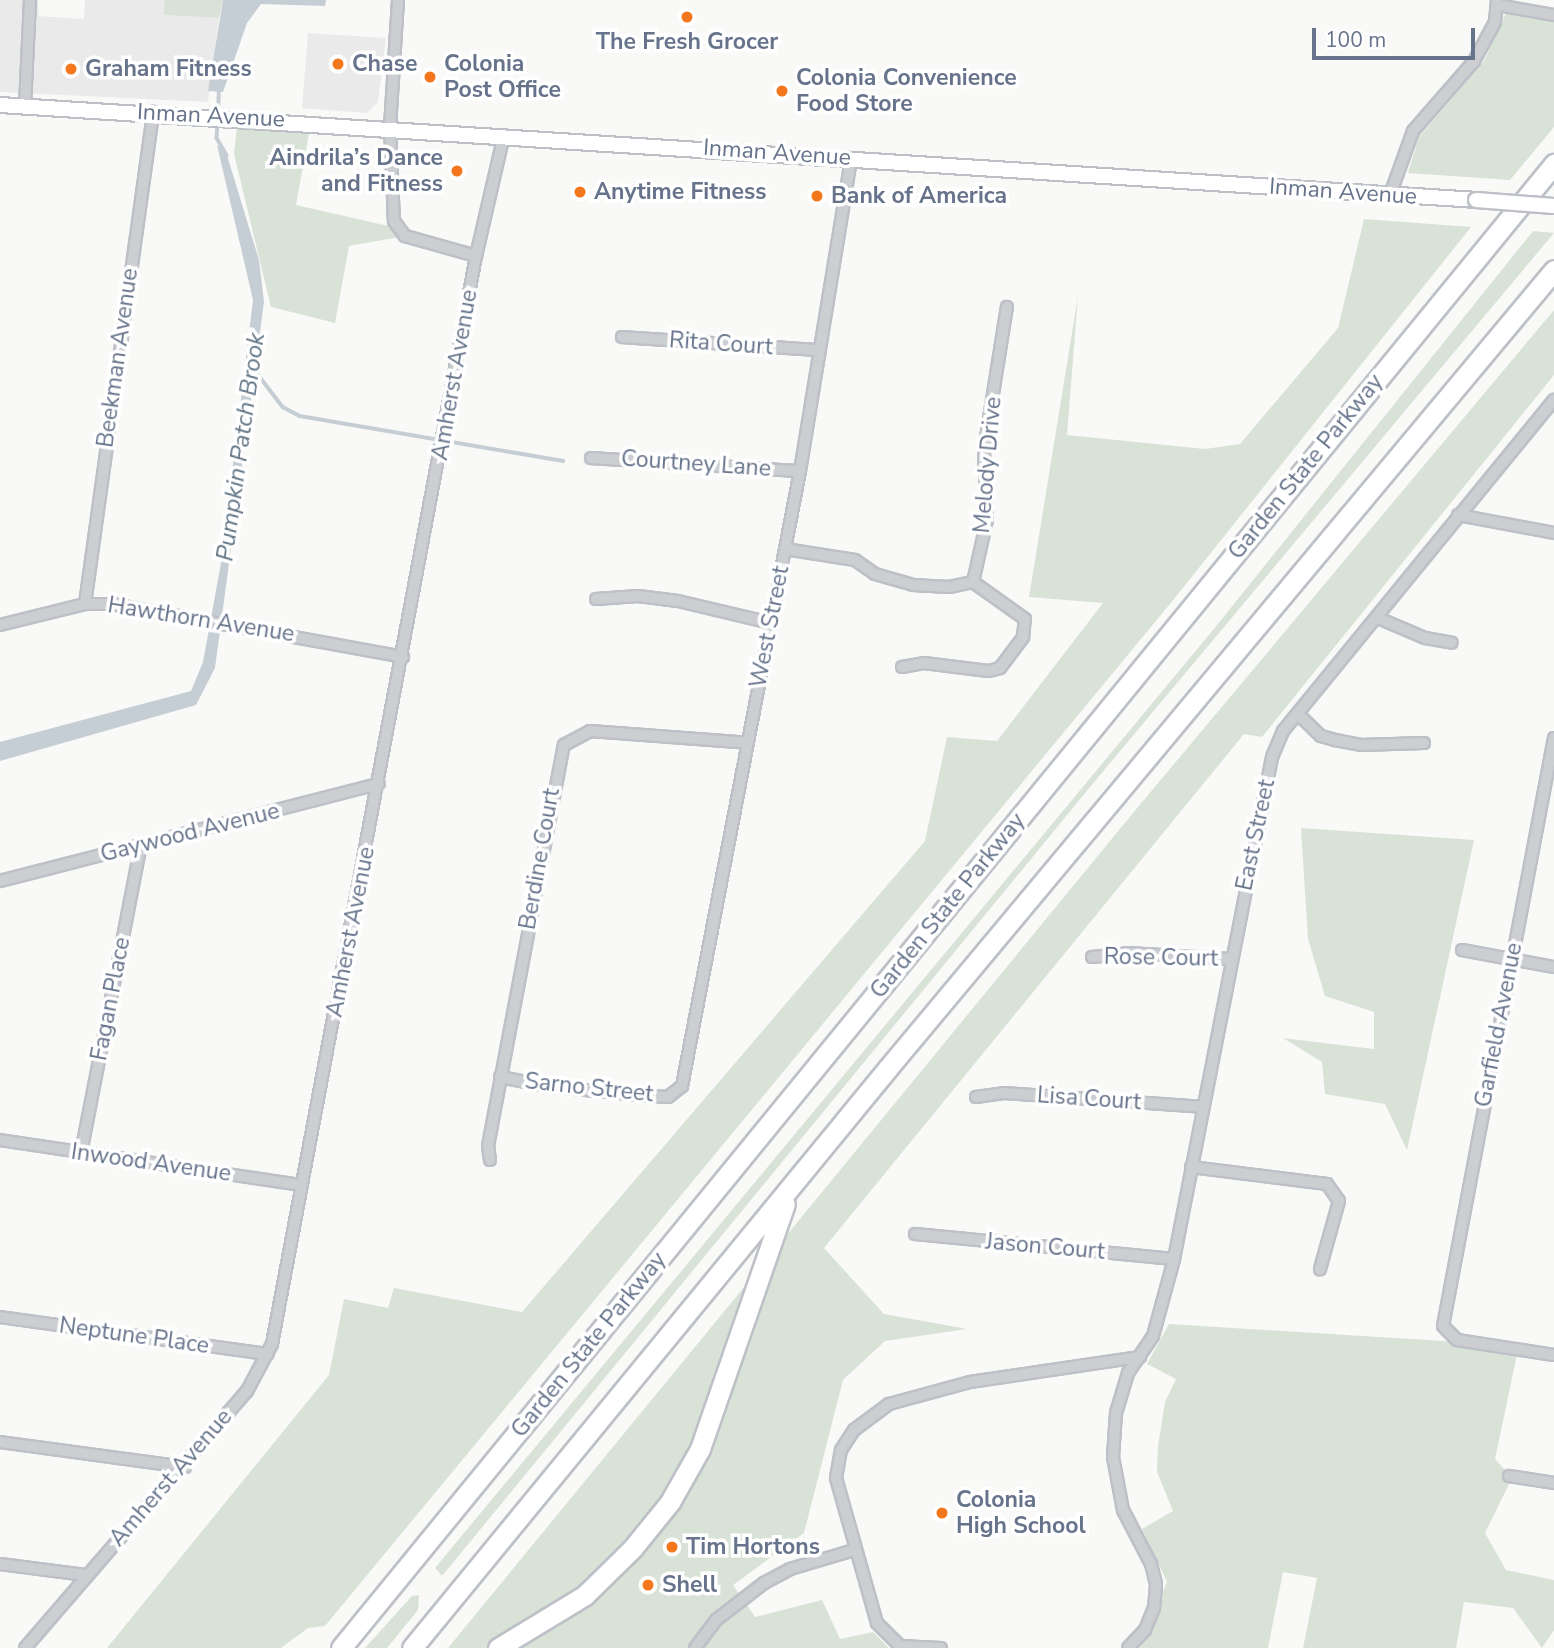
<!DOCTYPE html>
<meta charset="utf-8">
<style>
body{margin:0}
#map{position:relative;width:1554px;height:1648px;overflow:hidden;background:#f9f9f7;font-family:"Nunito Sans",sans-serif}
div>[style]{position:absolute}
.built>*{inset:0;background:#eaeaea}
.green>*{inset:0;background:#d9e2d7}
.water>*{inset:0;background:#c5ced5}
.stream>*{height:3.5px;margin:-1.75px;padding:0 1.75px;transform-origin:1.75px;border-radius:1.75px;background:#c5ced5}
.roads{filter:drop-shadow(2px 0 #bdc1c7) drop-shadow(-2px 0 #bdc1c7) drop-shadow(0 2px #bdc1c7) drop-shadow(0 -2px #bdc1c7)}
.street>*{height:10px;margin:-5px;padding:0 5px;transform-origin:5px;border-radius:5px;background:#ccced2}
.secondary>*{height:14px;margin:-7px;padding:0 7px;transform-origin:7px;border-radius:7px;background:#fff}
.highway>*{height:19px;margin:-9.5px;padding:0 9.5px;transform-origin:9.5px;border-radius:9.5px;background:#fff}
.bridges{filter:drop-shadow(2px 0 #bdc1c7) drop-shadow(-2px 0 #bdc1c7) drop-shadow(0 2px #bdc1c7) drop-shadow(0 -2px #bdc1c7)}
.secondary-bridge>*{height:14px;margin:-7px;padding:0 7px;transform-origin:7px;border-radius:7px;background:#fff}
.dots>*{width:19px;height:19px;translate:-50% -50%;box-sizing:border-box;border:4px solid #fff;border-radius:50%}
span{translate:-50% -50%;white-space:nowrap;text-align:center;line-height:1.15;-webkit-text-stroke:7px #fff;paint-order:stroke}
.poi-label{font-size:23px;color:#66738b;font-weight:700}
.left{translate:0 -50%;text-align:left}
.right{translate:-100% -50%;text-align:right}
.street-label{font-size:23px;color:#66738b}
.water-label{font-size:24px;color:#627585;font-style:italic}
.scale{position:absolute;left:1312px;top:28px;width:163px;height:32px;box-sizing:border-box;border:4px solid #66738b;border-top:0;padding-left:9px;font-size:21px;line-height:24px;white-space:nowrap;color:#66738b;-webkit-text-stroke:5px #fff;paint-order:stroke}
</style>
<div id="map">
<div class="built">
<i style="clip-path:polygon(0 0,38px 0,39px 16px,84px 19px,85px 0,165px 0,165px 15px,219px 18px,208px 102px,0 92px)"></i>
<i style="clip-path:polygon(308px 33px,386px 38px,378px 102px,367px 113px,302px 108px)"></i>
</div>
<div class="green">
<i style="clip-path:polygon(165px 0,223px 0,219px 18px,164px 15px)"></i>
<i style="clip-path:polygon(1507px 11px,1554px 16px,1554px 127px,1510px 180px,1408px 173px,1419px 137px,1484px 61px)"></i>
<i style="clip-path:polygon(238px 117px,311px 122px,296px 205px,397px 228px,405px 236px,349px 246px,335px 323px,271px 307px,234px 154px)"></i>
<i style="clip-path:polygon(1364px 219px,1471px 227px,1174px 599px,325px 1626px,308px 1628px,281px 1648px,107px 1648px,329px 1375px,344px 1299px,388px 1308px,394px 1288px,522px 1312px,925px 841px,947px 737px,997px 741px,1103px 603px,1029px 597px,1078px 296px,1067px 435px,1205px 449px,1240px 444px,1338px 328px)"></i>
<i style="clip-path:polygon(1533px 231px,1554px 233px,1095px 781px,442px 1576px,435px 1568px,1213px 630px)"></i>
<i style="clip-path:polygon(1554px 310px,1554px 375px,1262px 737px,1244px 734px,824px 1248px,884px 1314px,967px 1329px,885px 1341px,843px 1380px,804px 1533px,733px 1585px,755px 1617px,822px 1600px,840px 1639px,873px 1632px,889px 1648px,448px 1648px,1133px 813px)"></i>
<i style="clip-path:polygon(1301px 828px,1474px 840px,1407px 1150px,1385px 1104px,1325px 1094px,1322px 1062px,1283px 1038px,1374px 1049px,1374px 1012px,1325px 996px,1308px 939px)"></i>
<i style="clip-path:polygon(1169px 1324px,1492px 1344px,1518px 1350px,1495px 1459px,1512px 1478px,1485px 1533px,1506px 1570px,1554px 1580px,1554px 1630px,1542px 1648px,1513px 1608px,1464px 1602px,1456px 1648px,1303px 1648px,1317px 1578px,1283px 1572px,1268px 1648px,1140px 1648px,1167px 1582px,1142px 1529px,1173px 1511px,1157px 1472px,1158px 1446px,1165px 1402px,1176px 1379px,1147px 1364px)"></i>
<i style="clip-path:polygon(419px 1595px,418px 1610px,387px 1648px,365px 1648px,412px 1596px)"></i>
</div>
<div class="water">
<i style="clip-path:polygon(223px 0,326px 0,325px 6px,261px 4px,247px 23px,223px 92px,208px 91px)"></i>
<i style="clip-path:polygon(217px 145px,226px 152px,259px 260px,264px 302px,215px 668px,196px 705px,0 761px,0 742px,191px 691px,203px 662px,221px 563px,253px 300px)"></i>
</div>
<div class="stream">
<i style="left:218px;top:116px;width:27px;rotate:-88deg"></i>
<i style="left:218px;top:124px;width:14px;rotate:94deg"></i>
<i style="left:217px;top:138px;width:20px;rotate:60deg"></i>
<i style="left:254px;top:369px;width:48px;rotate:52.7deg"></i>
<i style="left:283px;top:407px;width:19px;rotate:28deg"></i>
<i style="left:300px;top:416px;width:267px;rotate:9.7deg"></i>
</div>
<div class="roads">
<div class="street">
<i style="left:398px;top:0;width:127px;rotate:93.6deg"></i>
<i style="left:390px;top:127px;width:94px;rotate:87.6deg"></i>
<i style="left:394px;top:221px;width:19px;rotate:54deg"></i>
<i style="left:405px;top:236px;width:74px;rotate:15.7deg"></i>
<i style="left:1497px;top:5px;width:58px;rotate:10deg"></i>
<i style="left:25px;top:106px;width:106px;rotate:-87.3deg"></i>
<i style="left:1390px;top:195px;width:68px;rotate:-70.2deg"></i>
<i style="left:1413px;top:131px;width:93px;rotate:-48.9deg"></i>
<i style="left:1474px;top:61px;width:44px;rotate:-61.7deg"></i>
<i style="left:1495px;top:22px;width:22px;rotate:-85deg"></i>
<i style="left:622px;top:337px;width:198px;rotate:3.8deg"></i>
<i style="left:591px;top:458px;width:209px;rotate:3.6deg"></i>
<i style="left:1458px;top:515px;width:98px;rotate:10.6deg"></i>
<i style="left:785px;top:549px;width:71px;rotate:8.9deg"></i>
<i style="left:855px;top:560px;width:24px;rotate:35deg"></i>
<i style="left:875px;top:574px;width:40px;rotate:16deg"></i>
<i style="left:913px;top:585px;width:36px;rotate:3deg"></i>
<i style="left:949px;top:587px;width:25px;rotate:-12deg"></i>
<i style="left:973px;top:582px;width:64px;rotate:-77.3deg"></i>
<i style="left:987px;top:520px;width:70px;rotate:-92.5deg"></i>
<i style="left:984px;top:450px;width:145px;rotate:-80.9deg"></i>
<i style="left:596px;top:599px;width:42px;rotate:-4.1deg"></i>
<i style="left:638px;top:596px;width:40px;rotate:7.1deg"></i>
<i style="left:678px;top:601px;width:96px;rotate:13.3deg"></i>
<i style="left:85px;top:604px;width:497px;rotate:-82.1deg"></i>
<i style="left:1378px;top:618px;width:51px;rotate:23.1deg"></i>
<i style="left:1425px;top:638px;width:27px;rotate:10deg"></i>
<i style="left:0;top:625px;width:88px;rotate:-13.9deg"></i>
<i style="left:85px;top:604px;width:27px"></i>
<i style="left:112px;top:604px;width:296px;rotate:10.3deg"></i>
<i style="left:902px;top:667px;width:22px;rotate:-10deg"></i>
<i style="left:924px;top:663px;width:65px;rotate:7deg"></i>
<i style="left:989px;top:671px;width:11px;rotate:-15deg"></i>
<i style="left:1000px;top:668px;width:39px;rotate:-53deg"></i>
<i style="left:1023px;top:637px;width:18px;rotate:-84deg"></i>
<i style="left:1025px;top:619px;width:64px;rotate:-144.6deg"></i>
<i style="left:1298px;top:714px;width:32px;rotate:44deg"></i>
<i style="left:1321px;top:736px;width:15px;rotate:16deg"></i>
<i style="left:1335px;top:740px;width:26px;rotate:11deg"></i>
<i style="left:1361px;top:745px;width:63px;rotate:-1.8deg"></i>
<i style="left:1554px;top:738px;width:598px;rotate:100.69deg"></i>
<i style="left:1443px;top:1326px;width:20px;rotate:45deg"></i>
<i style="left:1457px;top:1340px;width:98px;rotate:8.8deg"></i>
<i style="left:0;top:881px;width:391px;rotate:-14.4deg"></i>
<i style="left:1462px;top:950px;width:94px;rotate:10.5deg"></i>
<i style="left:1092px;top:957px;width:36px;rotate:-6deg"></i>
<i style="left:1128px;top:953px;width:102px;rotate:3.4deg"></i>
<i style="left:500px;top:1077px;width:53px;rotate:10.9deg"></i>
<i style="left:552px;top:1087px;width:99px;rotate:5.2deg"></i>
<i style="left:651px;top:1096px;width:17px;rotate:3deg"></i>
<i style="left:668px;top:1097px;width:18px;rotate:-38deg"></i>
<i style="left:682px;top:1086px;width:626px;rotate:-79.14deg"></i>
<i style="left:800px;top:471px;width:317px;rotate:-80.7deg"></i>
<i style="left:976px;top:1097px;width:28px;rotate:-8deg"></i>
<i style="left:1004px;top:1093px;width:198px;rotate:4deg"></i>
<i style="left:0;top:1140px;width:305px;rotate:8.5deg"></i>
<i style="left:81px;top:1153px;width:314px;rotate:-79deg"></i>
<i style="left:490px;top:1160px;width:14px;rotate:-98deg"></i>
<i style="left:488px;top:1146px;width:408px;rotate:-79.3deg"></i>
<i style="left:564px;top:745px;width:30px;rotate:-28deg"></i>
<i style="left:590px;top:731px;width:158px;rotate:4.3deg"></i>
<i style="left:1191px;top:1167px;width:137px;rotate:7.1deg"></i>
<i style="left:1327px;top:1184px;width:21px;rotate:55deg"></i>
<i style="left:1339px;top:1201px;width:71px;rotate:105.6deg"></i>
<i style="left:915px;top:1234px;width:260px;rotate:5.5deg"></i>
<i style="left:0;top:1317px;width:270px;rotate:7.9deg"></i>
<i style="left:0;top:1442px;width:187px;rotate:7.7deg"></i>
<i style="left:1509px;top:1476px;width:46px;rotate:8.8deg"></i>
<i style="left:0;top:1564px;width:86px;rotate:7.4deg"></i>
<i style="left:25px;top:1648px;width:340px;rotate:-49.2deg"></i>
<i style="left:247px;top:1391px;width:53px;rotate:-62deg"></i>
<i style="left:272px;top:1344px;width:1107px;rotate:-79.38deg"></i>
<i style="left:476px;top:256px;width:124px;rotate:-77deg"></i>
<i style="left:695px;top:1648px;width:35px;rotate:-53deg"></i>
<i style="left:716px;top:1620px;width:61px;rotate:-37.6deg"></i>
<i style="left:764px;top:1583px;width:30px;rotate:-28deg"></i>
<i style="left:790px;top:1569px;width:67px;rotate:-16.5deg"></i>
<i style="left:941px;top:1648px;width:41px;rotate:-177.2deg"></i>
<i style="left:900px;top:1646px;width:33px;rotate:-135deg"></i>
<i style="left:877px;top:1623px;width:151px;rotate:-105.8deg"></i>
<i style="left:836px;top:1478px;width:28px;rotate:-80deg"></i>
<i style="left:841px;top:1450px;width:24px;rotate:-57deg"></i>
<i style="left:854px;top:1430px;width:44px;rotate:-36.6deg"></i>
<i style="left:889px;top:1404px;width:84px;rotate:-15.2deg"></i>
<i style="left:970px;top:1382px;width:172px;rotate:-8.4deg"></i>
<i style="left:1128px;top:1648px;width:25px;rotate:-47deg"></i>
<i style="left:1145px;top:1630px;width:24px;rotate:-68deg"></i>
<i style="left:1154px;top:1608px;width:24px;rotate:-85deg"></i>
<i style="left:1156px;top:1584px;width:21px;rotate:-104deg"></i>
<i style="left:1151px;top:1564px;width:61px;rotate:-117.4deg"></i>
<i style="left:1123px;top:1510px;width:54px;rotate:-100.7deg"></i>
<i style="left:1113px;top:1457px;width:44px;rotate:-86.1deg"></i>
<i style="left:1116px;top:1413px;width:42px;rotate:-73.3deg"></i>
<i style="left:1128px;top:1373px;width:45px;rotate:-56deg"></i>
<i style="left:1153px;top:1336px;width:80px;rotate:-74.7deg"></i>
<i style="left:1174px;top:1259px;width:511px;rotate:-78.95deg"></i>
<i style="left:1272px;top:757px;width:28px;rotate:-67deg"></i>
<i style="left:1283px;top:731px;width:428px;rotate:-50.7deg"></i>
</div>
<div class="secondary">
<i style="left:0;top:105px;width:1479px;rotate:3.68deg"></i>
</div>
<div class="highway">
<i style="left:341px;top:1648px;width:1917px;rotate:-50.74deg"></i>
<i style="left:412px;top:1648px;width:750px;rotate:-50.62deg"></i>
<i style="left:888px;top:1068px;width:1039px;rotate:-50.15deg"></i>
<i style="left:498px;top:1648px;width:102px;rotate:-31.3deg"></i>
<i style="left:585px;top:1595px;width:66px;rotate:-44.4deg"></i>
<i style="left:632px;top:1549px;width:60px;rotate:-51deg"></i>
<i style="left:670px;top:1502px;width:61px;rotate:-60.5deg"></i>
<i style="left:700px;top:1449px;width:259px;rotate:-70.9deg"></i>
</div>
</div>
<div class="bridges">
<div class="secondary-bridge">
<i style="left:1476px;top:200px;width:78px;rotate:4.4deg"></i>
</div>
</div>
<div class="dots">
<i style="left:687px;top:17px;background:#f3771d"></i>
<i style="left:338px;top:64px;background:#f3771d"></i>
<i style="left:71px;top:69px;background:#f3771d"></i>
<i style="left:430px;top:77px;background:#f3771d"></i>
<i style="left:782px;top:91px;background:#f3771d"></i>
<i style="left:457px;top:171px;background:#f3771d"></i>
<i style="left:580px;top:192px;background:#f3771d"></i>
<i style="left:817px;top:196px;background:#f3771d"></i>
<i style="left:942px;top:1513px;background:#f3771d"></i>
<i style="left:672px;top:1547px;background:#f3771d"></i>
<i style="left:648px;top:1585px;background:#f3771d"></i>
</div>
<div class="poi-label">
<span style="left:687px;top:42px">The Fresh Grocer</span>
<span class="left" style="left:352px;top:64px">Chase</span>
<span class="left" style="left:444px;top:77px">Colonia<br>Post Office</span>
<span class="left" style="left:85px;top:69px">Graham Fitness</span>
<span class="left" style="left:796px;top:91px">Colonia Convenience<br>Food Store</span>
<span class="right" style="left:443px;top:171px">Aindrila’s Dance<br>and Fitness</span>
<span class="left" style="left:594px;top:192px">Anytime Fitness</span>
<span class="left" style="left:831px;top:196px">Bank of America</span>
<span class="left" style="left:956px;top:1513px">Colonia<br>High School</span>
<span class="left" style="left:686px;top:1547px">Tim Hortons</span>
<span class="left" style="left:662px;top:1585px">Shell</span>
</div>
<div class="street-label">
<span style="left:211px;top:116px;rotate:3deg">Inman Avenue</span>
<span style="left:777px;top:153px;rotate:4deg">Inman Avenue</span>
<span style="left:1343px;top:192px;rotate:4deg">Inman Avenue</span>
<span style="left:721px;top:344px;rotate:4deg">Rita Court</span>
<span style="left:118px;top:358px;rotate:-82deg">Beekman Avenue</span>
<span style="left:455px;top:375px;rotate:-80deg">Amherst Avenue</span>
<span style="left:696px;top:464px;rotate:4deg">Courtney Lane</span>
<span style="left:988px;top:465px;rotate:-85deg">Melody Drive</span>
<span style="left:1306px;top:467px;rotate:-51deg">Garden State Parkway</span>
<span style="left:201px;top:620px;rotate:9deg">Hawthorn Avenue</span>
<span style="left:770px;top:627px;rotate:-79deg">West Street</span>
<span style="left:190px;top:833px;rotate:-14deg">Gaywood Avenue</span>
<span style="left:1256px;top:835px;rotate:-78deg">East Street</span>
<span style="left:540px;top:859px;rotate:-80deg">Berdine Court</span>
<span style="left:948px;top:906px;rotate:-51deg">Garden State Parkway</span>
<span style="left:351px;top:932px;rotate:-79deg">Amherst Avenue</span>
<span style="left:1161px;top:958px;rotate:1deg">Rose Court</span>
<span style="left:111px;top:999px;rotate:-79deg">Fagan Place</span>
<span style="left:1499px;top:1025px;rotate:-79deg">Garfield Avenue</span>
<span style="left:589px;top:1088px;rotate:6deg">Sarno Street</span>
<span style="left:1089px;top:1099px;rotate:4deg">Lisa Court</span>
<span style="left:151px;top:1163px;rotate:8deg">Inwood Avenue</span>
<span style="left:1045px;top:1247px;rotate:5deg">Jason Court</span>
<span style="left:134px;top:1336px;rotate:8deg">Neptune Place</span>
<span style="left:589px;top:1345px;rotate:-51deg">Garden State Parkway</span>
<span style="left:171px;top:1478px;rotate:-49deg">Amherst Avenue</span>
</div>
<div class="water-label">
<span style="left:241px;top:447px;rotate:-82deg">Pumpkin Patch Brook</span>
</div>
<div class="scale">100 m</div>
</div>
